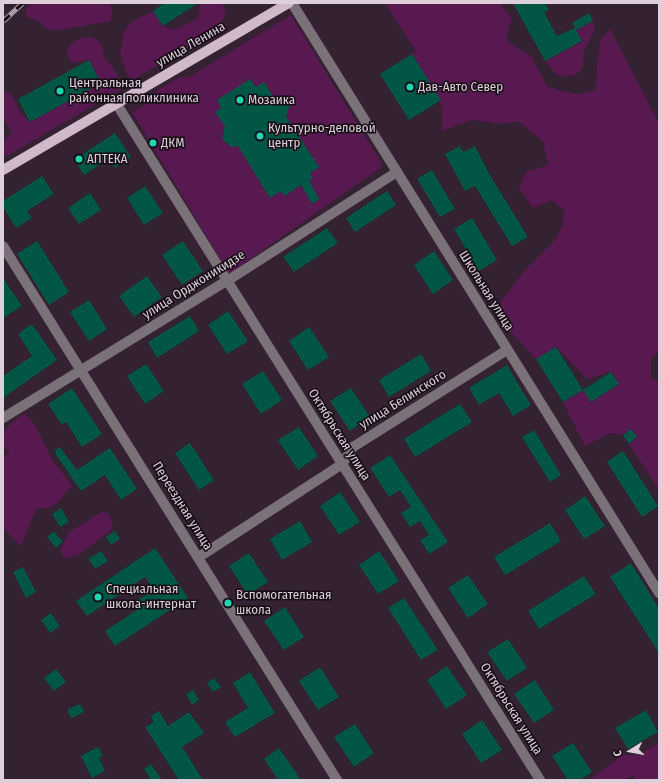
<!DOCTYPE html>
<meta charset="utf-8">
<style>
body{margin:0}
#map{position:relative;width:662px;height:783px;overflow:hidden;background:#342131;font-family:"Fira Sans Condensed",sans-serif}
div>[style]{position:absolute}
.green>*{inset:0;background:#571950}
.building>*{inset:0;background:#025646}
.minor>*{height:10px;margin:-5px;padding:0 5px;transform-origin:5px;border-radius:5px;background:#7b7179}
.major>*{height:10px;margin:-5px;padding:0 5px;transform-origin:5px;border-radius:5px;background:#d0b9cb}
.rail>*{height:4.5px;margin-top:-2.25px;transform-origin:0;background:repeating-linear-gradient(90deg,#170e15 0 9px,#ae9fab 0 18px);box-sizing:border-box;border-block:1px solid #ae9fab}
.dots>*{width:11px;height:11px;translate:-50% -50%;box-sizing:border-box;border:2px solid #170e15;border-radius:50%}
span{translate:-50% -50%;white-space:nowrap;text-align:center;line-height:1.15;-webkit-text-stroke:3px #170e15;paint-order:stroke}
.street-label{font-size:13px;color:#ded0db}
.poi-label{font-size:13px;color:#ded0db}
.left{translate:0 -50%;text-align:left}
.frame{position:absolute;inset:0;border:4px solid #ded0db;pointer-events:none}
.north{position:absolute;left:610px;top:731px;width:40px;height:40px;-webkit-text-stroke:3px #170e15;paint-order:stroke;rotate:259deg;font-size:11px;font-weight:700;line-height:16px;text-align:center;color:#ded0db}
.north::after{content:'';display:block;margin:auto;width:14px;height:18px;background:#ded0db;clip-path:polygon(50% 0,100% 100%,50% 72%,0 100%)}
</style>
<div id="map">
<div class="green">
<i style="clip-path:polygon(34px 3px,108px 3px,112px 8px,111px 21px,54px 31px,44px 27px,41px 22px,25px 16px,26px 8px)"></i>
<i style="clip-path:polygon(201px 3px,222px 3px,226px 14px,217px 31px,132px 80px,127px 75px,120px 53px,123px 33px,131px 22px,153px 11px,163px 26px,173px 30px,197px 19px)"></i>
<i style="clip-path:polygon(385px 3px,500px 3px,512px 19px,507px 35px,509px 43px,531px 56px,547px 86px,561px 91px,580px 94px,595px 90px,600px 40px,610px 29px,659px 123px,659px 350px,651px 359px,651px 378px,659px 382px,659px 489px,629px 444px,637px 437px,631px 429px,623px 435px,610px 433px,585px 446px,563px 402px,583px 390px,591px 402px,619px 384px,611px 372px,587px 379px,556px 347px,536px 359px,501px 321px,501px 302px,524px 271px,554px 241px,562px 227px,564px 211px,552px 200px,533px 208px,519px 188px,526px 172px,548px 165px,543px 141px,518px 121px,503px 124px,472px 120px,442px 131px,441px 100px,412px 54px,416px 51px)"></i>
<i style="clip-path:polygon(291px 15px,383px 166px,229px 274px,132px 112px,154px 99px,156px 91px,180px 77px,189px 77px)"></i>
<i style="clip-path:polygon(593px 21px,595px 30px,584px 51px,583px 67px,577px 74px,564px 77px,555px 73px,545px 61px,582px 41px,576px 30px)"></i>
<i style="clip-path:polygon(84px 37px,97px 39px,103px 47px,104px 57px,117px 73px,120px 90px,3px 158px,3px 141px,12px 132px,3px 118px,3px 90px,11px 94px,21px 114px,30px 122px,101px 83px,89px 60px,72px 63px,66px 52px,71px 43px)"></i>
<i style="clip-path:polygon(25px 414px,35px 425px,53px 461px,72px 486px,57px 503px,48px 508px,36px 509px,21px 546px,6px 531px,3px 532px,3px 457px,9px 453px,3px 444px,3px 432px,18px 417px)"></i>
<i style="clip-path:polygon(102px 512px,108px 513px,113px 523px,111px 530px,79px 555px,64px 558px,60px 550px,69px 532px)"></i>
<i style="clip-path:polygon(659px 742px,659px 775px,657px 780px,638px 780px,633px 776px,623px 780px,590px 780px,622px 755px,640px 755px)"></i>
</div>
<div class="building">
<i style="clip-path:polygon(164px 3px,198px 3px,163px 26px,153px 11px)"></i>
<i style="clip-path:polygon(513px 3px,545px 3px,549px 10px,544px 12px,557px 36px,575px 28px,572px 23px,589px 13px,593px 21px,576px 30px,582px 41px,545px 61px)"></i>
<i style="clip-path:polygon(412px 54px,441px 100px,409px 120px,380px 74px)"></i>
<i style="clip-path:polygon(89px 60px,101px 83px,30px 122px,18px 99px)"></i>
<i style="clip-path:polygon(250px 79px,256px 87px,264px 82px,274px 98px,282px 97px,290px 105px,286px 116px,319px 167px,310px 173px,313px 178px,309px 180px,319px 199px,312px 204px,301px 185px,284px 196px,281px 191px,270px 198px,238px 146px,231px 147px,222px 139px,225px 126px,215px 112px,221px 108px,217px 100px)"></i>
<i style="clip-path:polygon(115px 133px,131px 157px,115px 168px,108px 159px,84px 175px,74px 160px)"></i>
<i style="clip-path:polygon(460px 146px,463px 152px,475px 146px,491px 177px,528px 237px,512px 246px,475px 186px,465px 191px,445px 154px)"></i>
<i style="clip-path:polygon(432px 170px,455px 209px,440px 217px,417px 179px)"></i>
<i style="clip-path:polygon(42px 176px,54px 194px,27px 211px,32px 218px,16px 228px,3px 207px,3px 201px)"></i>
<i style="clip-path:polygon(145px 186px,163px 213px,144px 225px,127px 198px)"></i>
<i style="clip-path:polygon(387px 191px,396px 205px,355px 232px,346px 218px)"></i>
<i style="clip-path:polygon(90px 193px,101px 210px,79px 224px,68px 208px)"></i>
<i style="clip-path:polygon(472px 218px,497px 260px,479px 271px,454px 229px)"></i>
<i style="clip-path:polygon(327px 228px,338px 243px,294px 272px,283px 257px)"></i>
<i style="clip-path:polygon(37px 241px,69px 292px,49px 305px,17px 254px)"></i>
<i style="clip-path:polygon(183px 241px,203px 271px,182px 285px,162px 255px)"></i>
<i style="clip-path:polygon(434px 251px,453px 280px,433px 294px,414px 265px)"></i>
<i style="clip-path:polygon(147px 276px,162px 297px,134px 317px,119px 296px)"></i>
<i style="clip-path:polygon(3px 278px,22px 306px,3px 318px)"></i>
<i style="clip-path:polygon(89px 300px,107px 329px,89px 341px,70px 312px)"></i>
<i style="clip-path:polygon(228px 311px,248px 341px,227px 354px,208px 325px)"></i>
<i style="clip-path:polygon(190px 316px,199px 331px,157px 358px,148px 342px)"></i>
<i style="clip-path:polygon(32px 324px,57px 360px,3px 398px,3px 376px,32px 356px,18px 334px)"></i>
<i style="clip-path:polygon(309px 327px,329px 357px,308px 370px,289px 341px)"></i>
<i style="clip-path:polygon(556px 347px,583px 390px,563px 402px,536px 359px)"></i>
<i style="clip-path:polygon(421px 354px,431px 371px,389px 397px,379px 380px)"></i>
<i style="clip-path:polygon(146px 364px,164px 391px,145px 404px,127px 376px)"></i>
<i style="clip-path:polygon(507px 365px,531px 405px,513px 416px,499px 393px,479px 405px,469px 388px)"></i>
<i style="clip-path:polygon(263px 371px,282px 400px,261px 414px,242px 384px)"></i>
<i style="clip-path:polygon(611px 372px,619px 384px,591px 402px,583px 390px)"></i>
<i style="clip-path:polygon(72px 388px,102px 434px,82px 447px,66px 422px,62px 425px,48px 404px)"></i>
<i style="clip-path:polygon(351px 388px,370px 417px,350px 431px,330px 401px)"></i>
<i style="clip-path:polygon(460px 404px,472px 422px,415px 457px,404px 439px)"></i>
<i style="clip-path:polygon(299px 427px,318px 456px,298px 470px,278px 440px)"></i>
<i style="clip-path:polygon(631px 429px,637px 437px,629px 444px,623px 435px)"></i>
<i style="clip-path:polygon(534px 430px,561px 475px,550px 482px,522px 437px)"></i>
<i style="clip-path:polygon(190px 443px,214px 480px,199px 490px,175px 453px)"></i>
<i style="clip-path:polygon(60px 447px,77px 470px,110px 448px,137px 489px,121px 500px,105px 475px,81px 491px,56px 455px,55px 450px)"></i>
<i style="clip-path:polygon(623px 451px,658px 506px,642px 517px,607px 462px)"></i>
<i style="clip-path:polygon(390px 455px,448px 542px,429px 554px,420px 540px,429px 535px,420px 521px,410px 527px,401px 513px,411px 507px,400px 490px,389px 497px,370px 468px)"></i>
<i style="clip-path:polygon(340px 492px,360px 522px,339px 535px,320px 506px)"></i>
<i style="clip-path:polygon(585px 496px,605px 526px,584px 539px,565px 510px)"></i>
<i style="clip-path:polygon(61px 508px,69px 522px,60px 527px,52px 514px)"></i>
<i style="clip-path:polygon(300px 521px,312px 542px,282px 560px,270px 539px)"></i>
<i style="clip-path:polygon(550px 523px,561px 541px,505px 575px,494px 557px)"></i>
<i style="clip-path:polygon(54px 531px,63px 542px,56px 548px,47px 537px)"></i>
<i style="clip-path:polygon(115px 531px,120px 539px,111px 545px,106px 537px)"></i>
<i style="clip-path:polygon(155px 548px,188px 598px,115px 646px,105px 631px,137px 610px,133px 603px,154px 590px,145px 577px,87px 616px,76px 601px)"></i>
<i style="clip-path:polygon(101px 551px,108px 561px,95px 569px,88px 559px)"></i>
<i style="clip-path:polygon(379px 551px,399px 581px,378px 594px,359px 565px)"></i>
<i style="clip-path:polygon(249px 553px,268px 582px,248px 595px,229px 566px)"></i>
<i style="clip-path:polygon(631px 563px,659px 609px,659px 653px,610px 577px)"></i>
<i style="clip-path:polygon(23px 567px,36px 592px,26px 598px,13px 572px)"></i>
<i style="clip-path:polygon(468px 575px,488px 604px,468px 618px,448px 588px)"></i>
<i style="clip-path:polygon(584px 576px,596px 594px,539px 629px,528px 611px)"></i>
<i style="clip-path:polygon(404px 598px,438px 650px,421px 660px,388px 608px)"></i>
<i style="clip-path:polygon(285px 607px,304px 637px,284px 650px,264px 621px)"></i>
<i style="clip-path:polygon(51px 613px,60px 626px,50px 633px,41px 620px)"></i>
<i style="clip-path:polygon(508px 639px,527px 668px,507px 681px,487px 652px)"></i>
<i style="clip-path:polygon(447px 666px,467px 695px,446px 709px,427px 680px)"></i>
<i style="clip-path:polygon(320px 667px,339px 697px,318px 710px,299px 681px)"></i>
<i style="clip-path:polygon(56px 669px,66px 682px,54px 691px,44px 678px)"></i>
<i style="clip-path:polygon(250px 672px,275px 713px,235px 737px,225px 722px,248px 708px,233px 683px)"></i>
<i style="clip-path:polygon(214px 678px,221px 687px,213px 692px,207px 683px)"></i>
<i style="clip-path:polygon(535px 680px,554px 710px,534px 723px,514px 694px)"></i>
<i style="clip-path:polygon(193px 690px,199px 700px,192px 705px,186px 694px)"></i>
<i style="clip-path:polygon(80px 704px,84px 712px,71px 718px,67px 710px)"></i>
<i style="clip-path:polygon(646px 710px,658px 732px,628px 749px,615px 728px)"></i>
<i style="clip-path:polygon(159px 711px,168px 726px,189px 712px,204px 733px,182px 747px,203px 780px,179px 780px,145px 727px,154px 722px,151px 716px)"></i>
<i style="clip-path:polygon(482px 720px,502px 750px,481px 763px,462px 734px)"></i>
<i style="clip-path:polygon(355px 724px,374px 753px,354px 767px,334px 737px)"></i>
<i style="clip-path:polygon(573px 743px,592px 772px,580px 780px,568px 780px,552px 756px)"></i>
<i style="clip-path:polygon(98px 747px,103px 756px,99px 758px,105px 771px,92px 778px,81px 756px)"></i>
<i style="clip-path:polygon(279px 748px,301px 780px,278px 780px,264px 759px)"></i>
<i style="clip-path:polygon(151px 764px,162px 780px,151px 780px,144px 769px)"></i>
</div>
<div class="minor">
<i style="left:292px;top:3px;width:695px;rotate:58.12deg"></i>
<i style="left:116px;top:103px;width:799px;rotate:57.94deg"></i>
<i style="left:3px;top:246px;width:630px;rotate:57.98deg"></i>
<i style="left:3px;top:418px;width:263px;rotate:-31.5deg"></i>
<i style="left:227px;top:281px;width:202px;rotate:-32.7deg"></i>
<i style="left:199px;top:557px;width:171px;rotate:-33deg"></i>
<i style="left:342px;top:464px;width:20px;rotate:-57deg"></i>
<i style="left:353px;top:447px;width:182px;rotate:-32.2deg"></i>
</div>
<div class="major">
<i style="left:3px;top:170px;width:331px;rotate:-30.3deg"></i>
</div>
<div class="rail">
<i style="left:3px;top:21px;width:26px;rotate:-43deg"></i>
</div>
<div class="dots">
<i style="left:410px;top:87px;background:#1dd5b1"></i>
<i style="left:60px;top:91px;background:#1dd5b1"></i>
<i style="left:240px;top:100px;background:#1dd5b1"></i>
<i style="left:260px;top:136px;background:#1dd5b1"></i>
<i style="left:153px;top:143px;background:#1dd5b1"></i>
<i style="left:79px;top:159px;background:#1dd5b1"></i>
<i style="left:98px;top:597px;background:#1dd5b1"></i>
<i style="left:228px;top:603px;background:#1dd5b1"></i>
</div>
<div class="street-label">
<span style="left:191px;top:45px;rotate:-30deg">улица Ленина</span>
<span style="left:194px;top:285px;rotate:-32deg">улица Орджоникидзе</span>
<span style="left:486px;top:291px;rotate:58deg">Школьная улица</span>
<span style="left:403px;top:400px;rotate:-32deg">улица Белинского</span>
<span style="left:339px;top:435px;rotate:58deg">Октябрьская улица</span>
<span style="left:182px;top:506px;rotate:58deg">Переездная улица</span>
<span style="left:511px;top:709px;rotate:58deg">Октябрьская улица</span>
</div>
<div class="poi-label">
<span class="left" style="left:69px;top:91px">Центральная<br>районная поликлиника</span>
<span class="left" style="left:418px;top:87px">Дав-Авто Север</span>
<span class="left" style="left:248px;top:100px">Мозаика</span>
<span class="left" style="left:268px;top:136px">Культурно-деловой<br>центр</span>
<span class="left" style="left:161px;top:143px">ДКМ</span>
<span class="left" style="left:87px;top:159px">АПТЕКА</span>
<span class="left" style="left:106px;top:597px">Специальная<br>школа-интернат</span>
<span class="left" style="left:236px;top:603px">Вспомогательная<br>школа</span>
</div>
<div class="frame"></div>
<div class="north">С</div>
</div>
